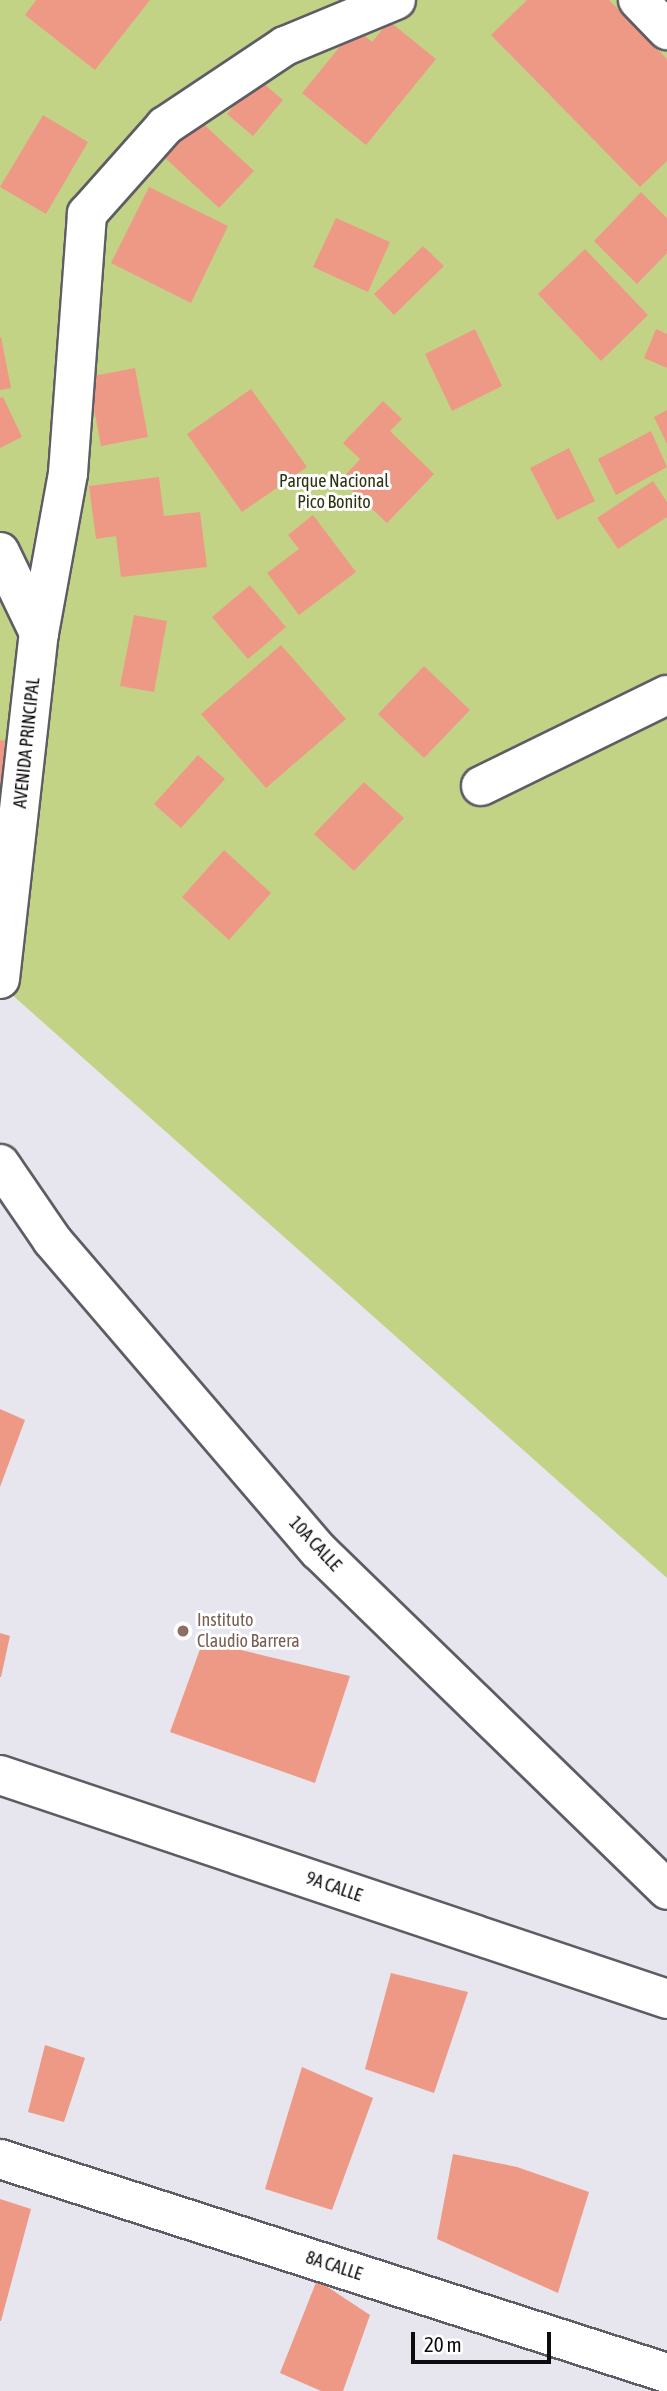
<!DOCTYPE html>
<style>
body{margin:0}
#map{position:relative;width:667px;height:2391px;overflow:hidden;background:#e7e6ef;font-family:"Asap Condensed",sans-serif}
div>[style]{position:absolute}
.green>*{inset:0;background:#c3d386}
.building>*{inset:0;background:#ee9985}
.roads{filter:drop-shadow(2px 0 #5e5c64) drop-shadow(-2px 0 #5e5c64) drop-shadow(0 2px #5e5c64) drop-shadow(0 -2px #5e5c64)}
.street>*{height:38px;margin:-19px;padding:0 19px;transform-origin:19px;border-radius:19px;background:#fff}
.dots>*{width:19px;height:19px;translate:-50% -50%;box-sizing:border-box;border:4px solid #fff;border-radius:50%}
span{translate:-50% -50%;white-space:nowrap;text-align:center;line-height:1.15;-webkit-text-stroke:6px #fff;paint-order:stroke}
.park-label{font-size:18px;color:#2e3411}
.street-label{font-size:18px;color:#0c0b0e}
.education-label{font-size:18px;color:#785e54}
.left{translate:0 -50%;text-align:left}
.scale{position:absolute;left:411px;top:2332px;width:140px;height:32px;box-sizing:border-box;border:4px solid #0c0b0e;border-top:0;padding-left:9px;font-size:21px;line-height:24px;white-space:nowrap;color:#0c0b0e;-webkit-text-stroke:5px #fff;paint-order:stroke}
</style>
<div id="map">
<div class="green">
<i style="clip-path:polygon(0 0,667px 0,667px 1578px,0 984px)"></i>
</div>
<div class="building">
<i style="clip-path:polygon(36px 0,150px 0,95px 70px,25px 15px)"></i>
<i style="clip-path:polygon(527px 0,609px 0,667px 59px,667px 161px,640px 187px,491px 35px)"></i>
<i style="clip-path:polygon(389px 21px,436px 59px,366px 145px,302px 93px,355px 28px,372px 42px)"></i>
<i style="clip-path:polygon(257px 78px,283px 100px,253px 136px,227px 114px)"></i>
<i style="clip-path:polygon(43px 115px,88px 142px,46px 214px,0 187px)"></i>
<i style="clip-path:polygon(197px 118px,254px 171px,219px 208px,163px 156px)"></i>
<i style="clip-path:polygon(149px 187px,228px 226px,191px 303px,111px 263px)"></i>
<i style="clip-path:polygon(641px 192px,667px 218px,667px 253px,637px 284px,594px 241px)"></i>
<i style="clip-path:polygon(336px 218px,390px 242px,368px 292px,313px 267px)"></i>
<i style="clip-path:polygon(423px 246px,444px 266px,394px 315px,374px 294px)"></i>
<i style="clip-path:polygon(585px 249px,648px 315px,601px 361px,538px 294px)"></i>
<i style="clip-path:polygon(475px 329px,502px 386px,452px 411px,425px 354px)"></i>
<i style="clip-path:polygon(656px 329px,667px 334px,667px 368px,644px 358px)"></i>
<i style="clip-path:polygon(1px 337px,11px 388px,0 390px,0 338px)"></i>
<i style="clip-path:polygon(135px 368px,148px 437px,101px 446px,88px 377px)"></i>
<i style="clip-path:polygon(251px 389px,307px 467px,242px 512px,187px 434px)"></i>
<i style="clip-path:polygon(3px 397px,22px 437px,0 448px,0 398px)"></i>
<i style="clip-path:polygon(383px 401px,402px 419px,390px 431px,434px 474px,387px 523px,341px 480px,360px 459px,343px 443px)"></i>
<i style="clip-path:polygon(667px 410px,667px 444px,654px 417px)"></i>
<i style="clip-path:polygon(651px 431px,667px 467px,616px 495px,598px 459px)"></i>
<i style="clip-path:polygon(569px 448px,595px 501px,557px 520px,530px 468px)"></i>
<i style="clip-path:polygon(159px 477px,164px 516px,200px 512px,207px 567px,121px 577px,116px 536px,96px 539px,89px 486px)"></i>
<i style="clip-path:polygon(653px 481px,667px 502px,667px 517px,618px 549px,597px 518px)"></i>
<i style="clip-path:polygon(313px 515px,356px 572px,299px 615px,267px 573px,299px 549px,288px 535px)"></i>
<i style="clip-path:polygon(250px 585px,286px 627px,248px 659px,212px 617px)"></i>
<i style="clip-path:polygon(134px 615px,167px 621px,154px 692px,120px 686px)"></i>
<i style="clip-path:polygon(281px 645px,346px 719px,266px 788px,201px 714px)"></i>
<i style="clip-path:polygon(424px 666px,470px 710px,424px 758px,378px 714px)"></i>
<i style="clip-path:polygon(0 740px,13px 742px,0 809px)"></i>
<i style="clip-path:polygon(198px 755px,225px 779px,181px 828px,154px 804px)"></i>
<i style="clip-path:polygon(364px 782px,404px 818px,354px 871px,314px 834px)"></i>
<i style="clip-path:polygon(224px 850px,271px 893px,229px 940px,182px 897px)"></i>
<i style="clip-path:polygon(0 1409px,25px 1420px,0 1487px)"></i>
<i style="clip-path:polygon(0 1633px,10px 1636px,1px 1677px,0 1677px)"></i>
<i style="clip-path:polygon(203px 1641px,350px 1676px,315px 1783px,170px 1732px)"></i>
<i style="clip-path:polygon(391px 1973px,468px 1992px,434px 2093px,365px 2069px)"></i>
<i style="clip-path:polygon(45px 2045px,85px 2058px,64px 2122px,28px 2112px)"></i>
<i style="clip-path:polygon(302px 2067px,373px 2098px,332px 2210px,265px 2189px)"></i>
<i style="clip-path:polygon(453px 2154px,517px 2167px,589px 2192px,558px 2293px,437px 2239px)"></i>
<i style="clip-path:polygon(0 2199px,31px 2209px,1px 2321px,0 2321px)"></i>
<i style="clip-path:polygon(317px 2280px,370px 2315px,343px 2391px,321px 2391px,280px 2373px)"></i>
</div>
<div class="roads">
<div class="street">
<i style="left:638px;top:0;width:42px;rotate:46deg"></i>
<i style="left:0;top:552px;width:90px;rotate:64.3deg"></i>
<i style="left:481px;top:786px;width:207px;rotate:-26.1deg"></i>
<i style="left:0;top:979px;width:348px;rotate:-83.6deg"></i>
<i style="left:39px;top:633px;width:163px;rotate:-79.7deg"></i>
<i style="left:68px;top:473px;width:260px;rotate:-85.8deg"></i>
<i style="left:87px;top:214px;width:118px;rotate:-48.4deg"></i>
<i style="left:165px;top:126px;width:144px;rotate:-33.7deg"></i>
<i style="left:285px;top:46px;width:120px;rotate:-22.5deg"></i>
<i style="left:0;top:1164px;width:92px;rotate:55.6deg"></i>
<i style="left:52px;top:1240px;width:410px;rotate:49.4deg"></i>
<i style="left:319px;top:1551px;width:486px;rotate:44.2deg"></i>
<i style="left:0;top:1775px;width:704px;rotate:18.56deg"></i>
<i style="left:0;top:2159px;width:700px;rotate:17.79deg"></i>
</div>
</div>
<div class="dots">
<i style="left:183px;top:1631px;background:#8d6e63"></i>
</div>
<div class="park-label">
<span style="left:334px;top:492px">Parque Nacional<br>Pico Bonito</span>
</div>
<div class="street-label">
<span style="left:27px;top:743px;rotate:-84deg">AVENIDA PRINCIPAL</span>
<span style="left:315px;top:1544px;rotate:47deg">10A CALLE</span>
<span style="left:334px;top:1887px;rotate:19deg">9A CALLE</span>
<span style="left:334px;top:2266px;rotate:18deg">8A CALLE</span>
</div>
<div class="education-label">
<span class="left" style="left:197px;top:1631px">Instituto<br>Claudio Barrera</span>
</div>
<div class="scale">20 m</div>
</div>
